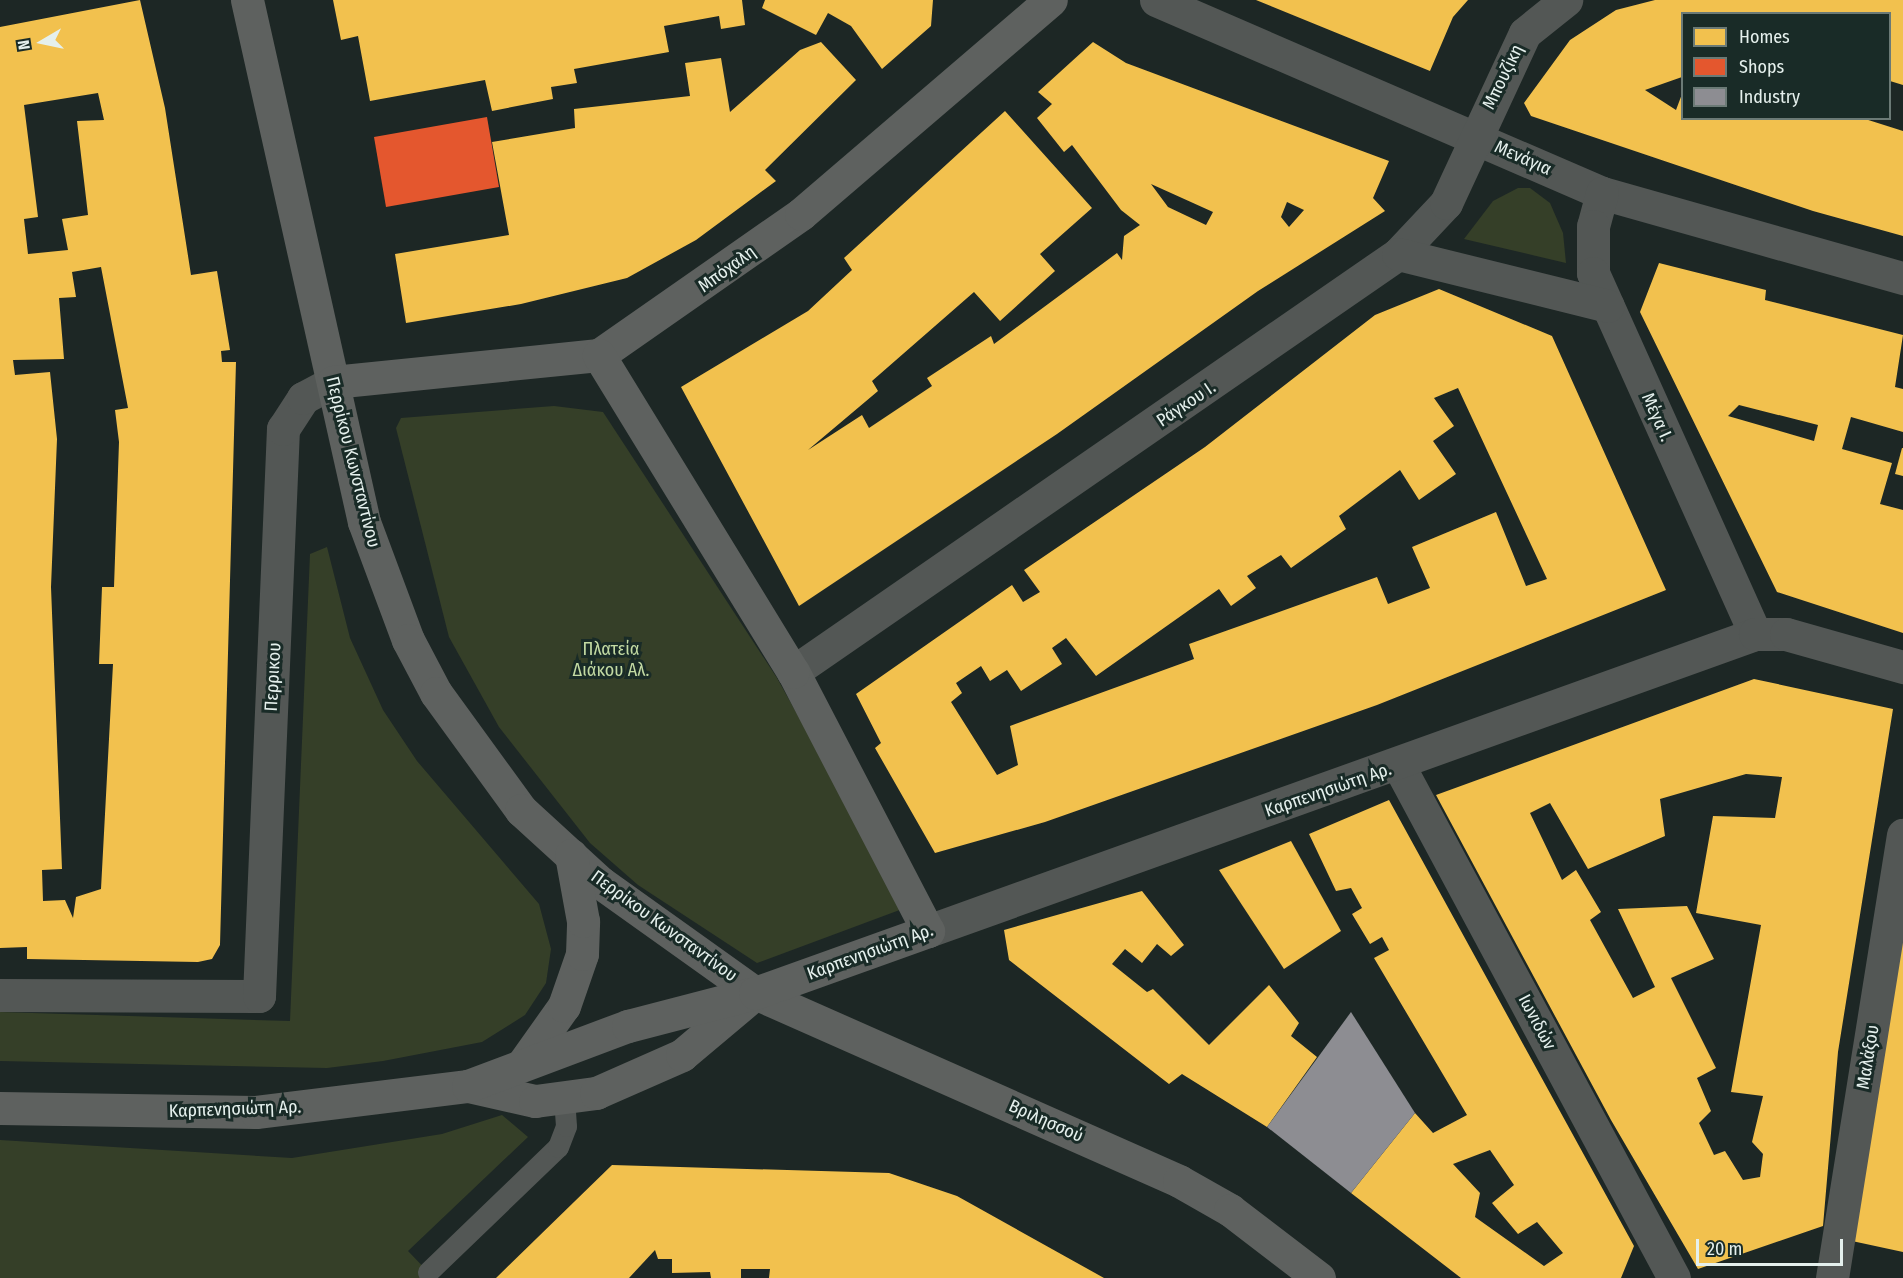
<!DOCTYPE html>
<meta charset="utf-8">
<style>
body{margin:0}
#map{position:relative;width:1903px;height:1278px;overflow:hidden;background:#1d2725;font-family:"Fira Sans Condensed",sans-serif}
div>[style]{position:absolute}
.green>*{inset:0;background:#353f28}
.homes>*{inset:0;background:#f2c14e}
.shops>*{inset:0;background:#e4572e}
.industry>*{inset:0;background:#8d8d92}
.lane>*{height:21px;margin:-10.5px;padding:0 10.5px;transform-origin:10.5px;border-radius:10.5px;background:#535755}
.street>*{height:33px;margin:-16.5px;padding:0 16.5px;transform-origin:16.5px;border-radius:16.5px;background:#535755}
.secondary>*{height:33px;margin:-16.5px;padding:0 16.5px;transform-origin:16.5px;border-radius:16.5px;background:#5e615f}
span{translate:-50% -50%;white-space:nowrap;text-align:center;line-height:1.15;-webkit-text-stroke:6px #192b27;paint-order:stroke}
.street-label{font-size:18px;color:#e5f0ed}
.park-label{font-size:18px;color:#c3daa3}
.legend{position:absolute;left:1681px;top:12px;width:210px;height:108px;box-sizing:border-box;background:#192b27;border:2px solid #6b7a76;margin:0;padding:8px 10px;list-style:none;font-size:18px;color:#e5f0ed}
.legend li{display:flex;align-items:center;gap:12px;height:30px}
.legend b{width:30px;border:2px solid #6b7a76}
.north{position:absolute;left:12px;top:12px;width:60px;height:60px;-webkit-text-stroke:4px #192b27;paint-order:stroke;rotate:261deg;font-size:16px;font-weight:700;line-height:24px;text-align:center;color:#e5f0ed}
.north::after{content:'';display:block;margin:auto;width:21px;height:27px;background:#e5f0ed;clip-path:polygon(50% 0,100% 100%,50% 72%,0 100%)}
.scale{position:absolute;left:1696px;top:1239px;width:147px;height:27px;box-sizing:border-box;border:3px solid #e5f0ed;border-top:0;padding-left:8px;font-size:18px;line-height:21px;white-space:nowrap;color:#e5f0ed;-webkit-text-stroke:4px #192b27;paint-order:stroke}
</style>
<div id="map">
<div class="green">
<i style="clip-path:polygon(1518px 188px,1530px 188px,1550px 203px,1563px 233px,1566px 263px,1464px 239px,1493px 201px)"></i>
<i style="clip-path:polygon(554px 406px,603px 412px,777px 678px,905px 908px,757px 963px,638px 885px,590px 843px,499px 727px,449px 637px,396px 428px,401px 418px)"></i>
<i style="clip-path:polygon(327px 547px,350px 638px,383px 710px,417px 761px,539px 904px,551px 949px,546px 983px,525px 1015px,482px 1042px,383px 1061px,327px 1068px,0 1061px,0 1012px,290px 1021px,310px 554px)"></i>
<i style="clip-path:polygon(502px 1115px,528px 1137px,408px 1251px,434px 1278px,0 1278px,0 1140px,292px 1158px,442px 1134px)"></i>
</div>
<div class="homes">
<i style="clip-path:polygon(evenodd,140px 0,165px 108px,191px 275px,217px 271px,230px 350px,221px 351px,222px 362px,236px 362px,220px 945px,212px 959px,198px 962px,27px 959px,27px 947px,0 948px,0 27px,140px 0,98px 93px,104px 120px,77px 121px,88px 215px,62px 219px,68px 250px,28px 254px,24px 219px,38px 217px,24px 105px,98px 93px,140px 0,101px 267px,128px 408px,115px 410px,119px 442px,114px 587px,102px 587px,99px 664px,113px 664px,101px 889px,76px 897px,73px 918px,65px 900px,43px 901px,42px 870px,62px 869px,51px 587px,57px 439px,50px 372px,15px 375px,13px 360px,64px 359px,59px 298px,76px 297px,72px 272px,101px 267px)"></i>
<i style="clip-path:polygon(333px 0,742px 0,745px 25px,721px 29px,719px 16px,664px 26px,669px 52px,574px 69px,577px 83px,551px 87px,553px 99px,492px 111px,485px 80px,370px 101px,358px 36px,341px 40px)"></i>
<i style="clip-path:polygon(765px 0,933px 0,931px 26px,882px 69px,851px 26px,828px 13px,816px 35px,762px 8px)"></i>
<i style="clip-path:polygon(1256px 0,1468px 0,1453px 17px,1430px 71px)"></i>
<i style="clip-path:polygon(1655px 0,1903px 0,1903px 85px,1890px 81px,1890px 14px,1682px 14px,1682px 77px,1645px 90px,1676px 110px,1682px 94px,1682px 118px,1862px 118px,1903px 131px,1903px 236px,1813px 211px,1531px 116px,1524px 103px,1570px 40px,1616px 10px)"></i>
<i style="clip-path:polygon(821px 42px,856px 80px,765px 170px,776px 181px,696px 240px,627px 278px,521px 304px,406px 323px,395px 254px,509px 235px,492px 142px,575px 128px,574px 109px,690px 96px,685px 63px,721px 58px,730px 112px,800px 50px)"></i>
<i style="clip-path:polygon(evenodd,1093px 42px,1126px 63px,1389px 161px,1373px 198px,1385px 211px,1258px 291px,1057px 434px,799px 606px,681px 387px,808px 311px,852px 270px,844px 258px,1005px 111px,1092px 208px,1040px 254px,1055px 271px,1000px 321px,974px 292px,872px 381px,878px 391px,808px 450px,862px 415px,869px 428px,932px 386px,927px 378px,991px 336px,994px 344px,1117px 253px,1122px 260px,1124px 236px,1140px 225px,1121px 210px,1072px 145px,1064px 152px,1037px 118px,1052px 104px,1038px 92px,1093px 42px,1151px 184px,1213px 212px,1206px 225px,1168px 207px,1151px 184px,1093px 42px,1287px 202px,1304px 210px,1289px 227px,1281px 217px,1287px 202px)"></i>
<i style="clip-path:polygon(evenodd,1659px 263px,1766px 290px,1765px 300px,1903px 335px,1895px 387px,1903px 389px,1903px 432px,1851px 417px,1842px 449px,1892px 463px,1880px 504px,1903px 510px,1903px 633px,1777px 592px,1640px 312px,1659px 263px,1739px 405px,1818px 425px,1814px 441px,1728px 416px,1739px 405px)"></i>
<i style="clip-path:polygon(evenodd,1439px 289px,1552px 336px,1666px 590px,1377px 705px,1045px 822px,935px 853px,875px 748px,881px 743px,856px 694px,1012px 585px,1023px 602px,1040px 592px,1024px 570px,1205px 447px,1375px 315px,1439px 289px,1458px 388px,1547px 579px,1526px 586px,1496px 512px,1412px 547px,1430px 588px,1388px 604px,1377px 577px,1189px 644px,1194px 659px,1010px 726px,1018px 765px,997px 775px,951px 702px,962px 693px,956px 683px,981px 666px,990px 681px,1007px 670px,1021px 691px,1062px 664px,1052px 648px,1066px 638px,1096px 676px,1219px 589px,1231px 606px,1256px 588px,1247px 576px,1281px 555px,1291px 568px,1346px 529px,1339px 516px,1400px 470px,1419px 500px,1456px 474px,1433px 441px,1454px 426px,1434px 398px,1458px 388px)"></i>
<i style="clip-path:polygon(1902px 448px,1903px 448px,1903px 476px,1895px 474px)"></i>
<i style="clip-path:polygon(evenodd,1754px 679px,1893px 709px,1838px 1052px,1823px 1226px,1698px 1269px,1611px 1120px,1436px 795px,1754px 679px,1746px 774px,1782px 777px,1775px 818px,1713px 816px,1696px 913px,1761px 925px,1731px 1092px,1763px 1096px,1752px 1142px,1763px 1154px,1760px 1177px,1743px 1180px,1725px 1151px,1714px 1155px,1699px 1123px,1711px 1111px,1697px 1078px,1716px 1068px,1671px 978px,1714px 959px,1687px 906px,1618px 909px,1655px 987px,1633px 998px,1590px 920px,1601px 912px,1576px 870px,1562px 880px,1530px 813px,1550px 803px,1588px 869px,1665px 836px,1660px 799px,1746px 774px)"></i>
<i style="clip-path:polygon(evenodd,1389px 800px,1634px 1246px,1621px 1278px,1461px 1278px,1351px 1193px,1415px 1113px,1433px 1133px,1467px 1115px,1374px 958px,1389px 950px,1382px 937px,1370px 944px,1352px 914px,1362px 908px,1351px 888px,1336px 891px,1309px 834px,1389px 800px,1490px 1150px,1514px 1185px,1492px 1203px,1518px 1234px,1537px 1222px,1563px 1253px,1544px 1266px,1475px 1217px,1480px 1193px,1453px 1164px,1490px 1150px)"></i>
<i style="clip-path:polygon(1291px 841px,1341px 931px,1284px 969px,1219px 870px)"></i>
<i style="clip-path:polygon(1142px 891px,1184px 945px,1171px 956px,1157px 944px,1142px 963px,1125px 949px,1112px 964px,1147px 992px,1153px 989px,1209px 1045px,1269px 985px,1299px 1023px,1291px 1036px,1317px 1057px,1267px 1127px,1182px 1074px,1169px 1084px,1009px 960px,1004px 930px)"></i>
<i style="clip-path:polygon(1903px 934px,1903px 1252px,1852px 1241px)"></i>
<i style="clip-path:polygon(612px 1165px,889px 1173px,957px 1196px,1104px 1278px,769px 1278px,770px 1269px,741px 1269px,741px 1278px,711px 1278px,710px 1272px,672px 1273px,672px 1259px,658px 1259px,655px 1250px,629px 1278px,496px 1278px)"></i>
</div>
<div class="shops">
<i style="clip-path:polygon(487px 117px,499px 187px,386px 207px,374px 137px)"></i>
</div>
<div class="industry">
<i style="clip-path:polygon(1351px 1012px,1415px 1113px,1351px 1193px,1267px 1127px)"></i>
</div>
<div class="lane">
<i style="left:428px;top:1272px;width:180px;rotate:-43.9deg"></i>
<i style="left:558px;top:1147px;width:22px;rotate:-69deg"></i>
<i style="left:566px;top:1126px;width:26px;rotate:-94deg"></i>
</div>
<div class="street">
<i style="left:1156px;top:0;width:486px;rotate:23.4deg"></i>
<i style="left:1602px;top:193px;width:313px;rotate:15.8deg"></i>
<i style="left:1602px;top:193px;width:34px;rotate:105deg"></i>
<i style="left:1593px;top:226px;width:47px;rotate:90deg"></i>
<i style="left:1593px;top:273px;width:396px;rotate:65.8deg"></i>
<i style="left:1398px;top:254px;width:70px;rotate:-46.7deg"></i>
<i style="left:1446px;top:203px;width:187px;rotate:-65.1deg"></i>
<i style="left:1525px;top:33px;width:53px;rotate:-38.8deg"></i>
<i style="left:793px;top:672px;width:735px;rotate:-34.64deg"></i>
<i style="left:1398px;top:254px;width:216px;rotate:13.9deg"></i>
<i style="left:1399px;top:766px;width:581px;rotate:61.76deg"></i>
<i style="left:928px;top:931px;width:879px;rotate:-19.75deg"></i>
<i style="left:1755px;top:634px;width:31px"></i>
<i style="left:1786px;top:634px;width:122px;rotate:15.8deg"></i>
<i style="left:0;top:995px;width:259px;rotate:0.2deg"></i>
<i style="left:259px;top:996px;width:568px;rotate:-87.58deg"></i>
<i style="left:283px;top:429px;width:37px;rotate:-57deg"></i>
<i style="left:303px;top:398px;width:34px;rotate:-28deg"></i>
<i style="left:1832px;top:1278px;width:449px;rotate:-80.9deg"></i>
</div>
<div class="secondary">
<i style="left:247px;top:0;width:535px;rotate:77.37deg"></i>
<i style="left:364px;top:522px;width:126px;rotate:69.6deg"></i>
<i style="left:408px;top:640px;width:60px;rotate:62.2deg"></i>
<i style="left:436px;top:693px;width:145px;rotate:54deg"></i>
<i style="left:521px;top:810px;width:108px;rotate:42.4deg"></i>
<i style="left:601px;top:883px;width:189px;rotate:35.5deg"></i>
<i style="left:755px;top:993px;width:464px;rotate:23.9deg"></i>
<i style="left:1179px;top:1181px;width:59px;rotate:29.6deg"></i>
<i style="left:1230px;top:1210px;width:112px;rotate:37.4deg"></i>
<i style="left:333px;top:382px;width:267px;rotate:-5.8deg"></i>
<i style="left:599px;top:355px;width:246px;rotate:-34.9deg"></i>
<i style="left:801px;top:214px;width:329px;rotate:-40.6deg"></i>
<i style="left:522px;top:1065px;width:72px;rotate:-54.6deg"></i>
<i style="left:564px;top:1006px;width:55px;rotate:-70.9deg"></i>
<i style="left:582px;top:954px;width:33px;rotate:-88deg"></i>
<i style="left:583px;top:921px;width:67px;rotate:-100.3deg"></i>
<i style="left:468px;top:1086px;width:69px;rotate:12.6deg"></i>
<i style="left:535px;top:1101px;width:62px;rotate:-7.5deg"></i>
<i style="left:596px;top:1093px;width:94px;rotate:-23.8deg"></i>
<i style="left:682px;top:1055px;width:92px;rotate:-40.1deg"></i>
<i style="left:0;top:1108px;width:256px;rotate:0.9deg"></i>
<i style="left:256px;top:1112px;width:214px;rotate:-7deg"></i>
<i style="left:468px;top:1086px;width:171px;rotate:-20.6deg"></i>
<i style="left:628px;top:1026px;width:131px;rotate:-14.6deg"></i>
<i style="left:755px;top:993px;width:184px;rotate:-19.7deg"></i>
<i style="left:928px;top:931px;width:292px;rotate:-117.5deg"></i>
<i style="left:793px;top:672px;width:372px;rotate:-121.5deg"></i>
</div>
<div class="street-label">
<span style="left:1503px;top:77px;rotate:-64deg">Μπουζίκη</span>
<span style="left:1523px;top:158px;rotate:24deg">Μενάγια</span>
<span style="left:727px;top:269px;rotate:-36deg">Μπόχαλη</span>
<span style="left:1186px;top:404px;rotate:-34deg">Ράγκου Ι.</span>
<span style="left:1657px;top:417px;rotate:66deg">Μέγα Ι.</span>
<span style="left:353px;top:462px;rotate:76deg">Περρίκου Κωνσταντίνου</span>
<span style="left:273px;top:677px;rotate:-87deg">Περρικου</span>
<span style="left:1328px;top:790px;rotate:-19deg">Καρπενησιώτη Αρ.</span>
<span style="left:664px;top:926px;rotate:36deg">Περρίκου Κωνσταντίνου</span>
<span style="left:870px;top:952px;rotate:-20deg">Καρπενησιώτη Αρ.</span>
<span style="left:1537px;top:1022px;rotate:62deg">Ιωνιδών</span>
<span style="left:1868px;top:1057px;rotate:-81deg">Μαλάξου</span>
<span style="left:235px;top:1109px;rotate:-2deg">Καρπενησιώτη Αρ.</span>
<span style="left:1046px;top:1121px;rotate:24deg">Βριλησσού</span>
</div>
<div class="park-label">
<span style="left:611px;top:660px">Πλατεία<br>Διάκου Αλ.</span>
</div>
<ul class="legend">
<li><b style="height:16px;background:#f2c14e"></b>Homes</li>
<li><b style="height:16px;background:#e4572e"></b>Shops</li>
<li><b style="height:16px;background:#8d8d92"></b>Industry</li>
</ul>
<div class="north">N</div>
<div class="scale">20 m</div>
</div>
